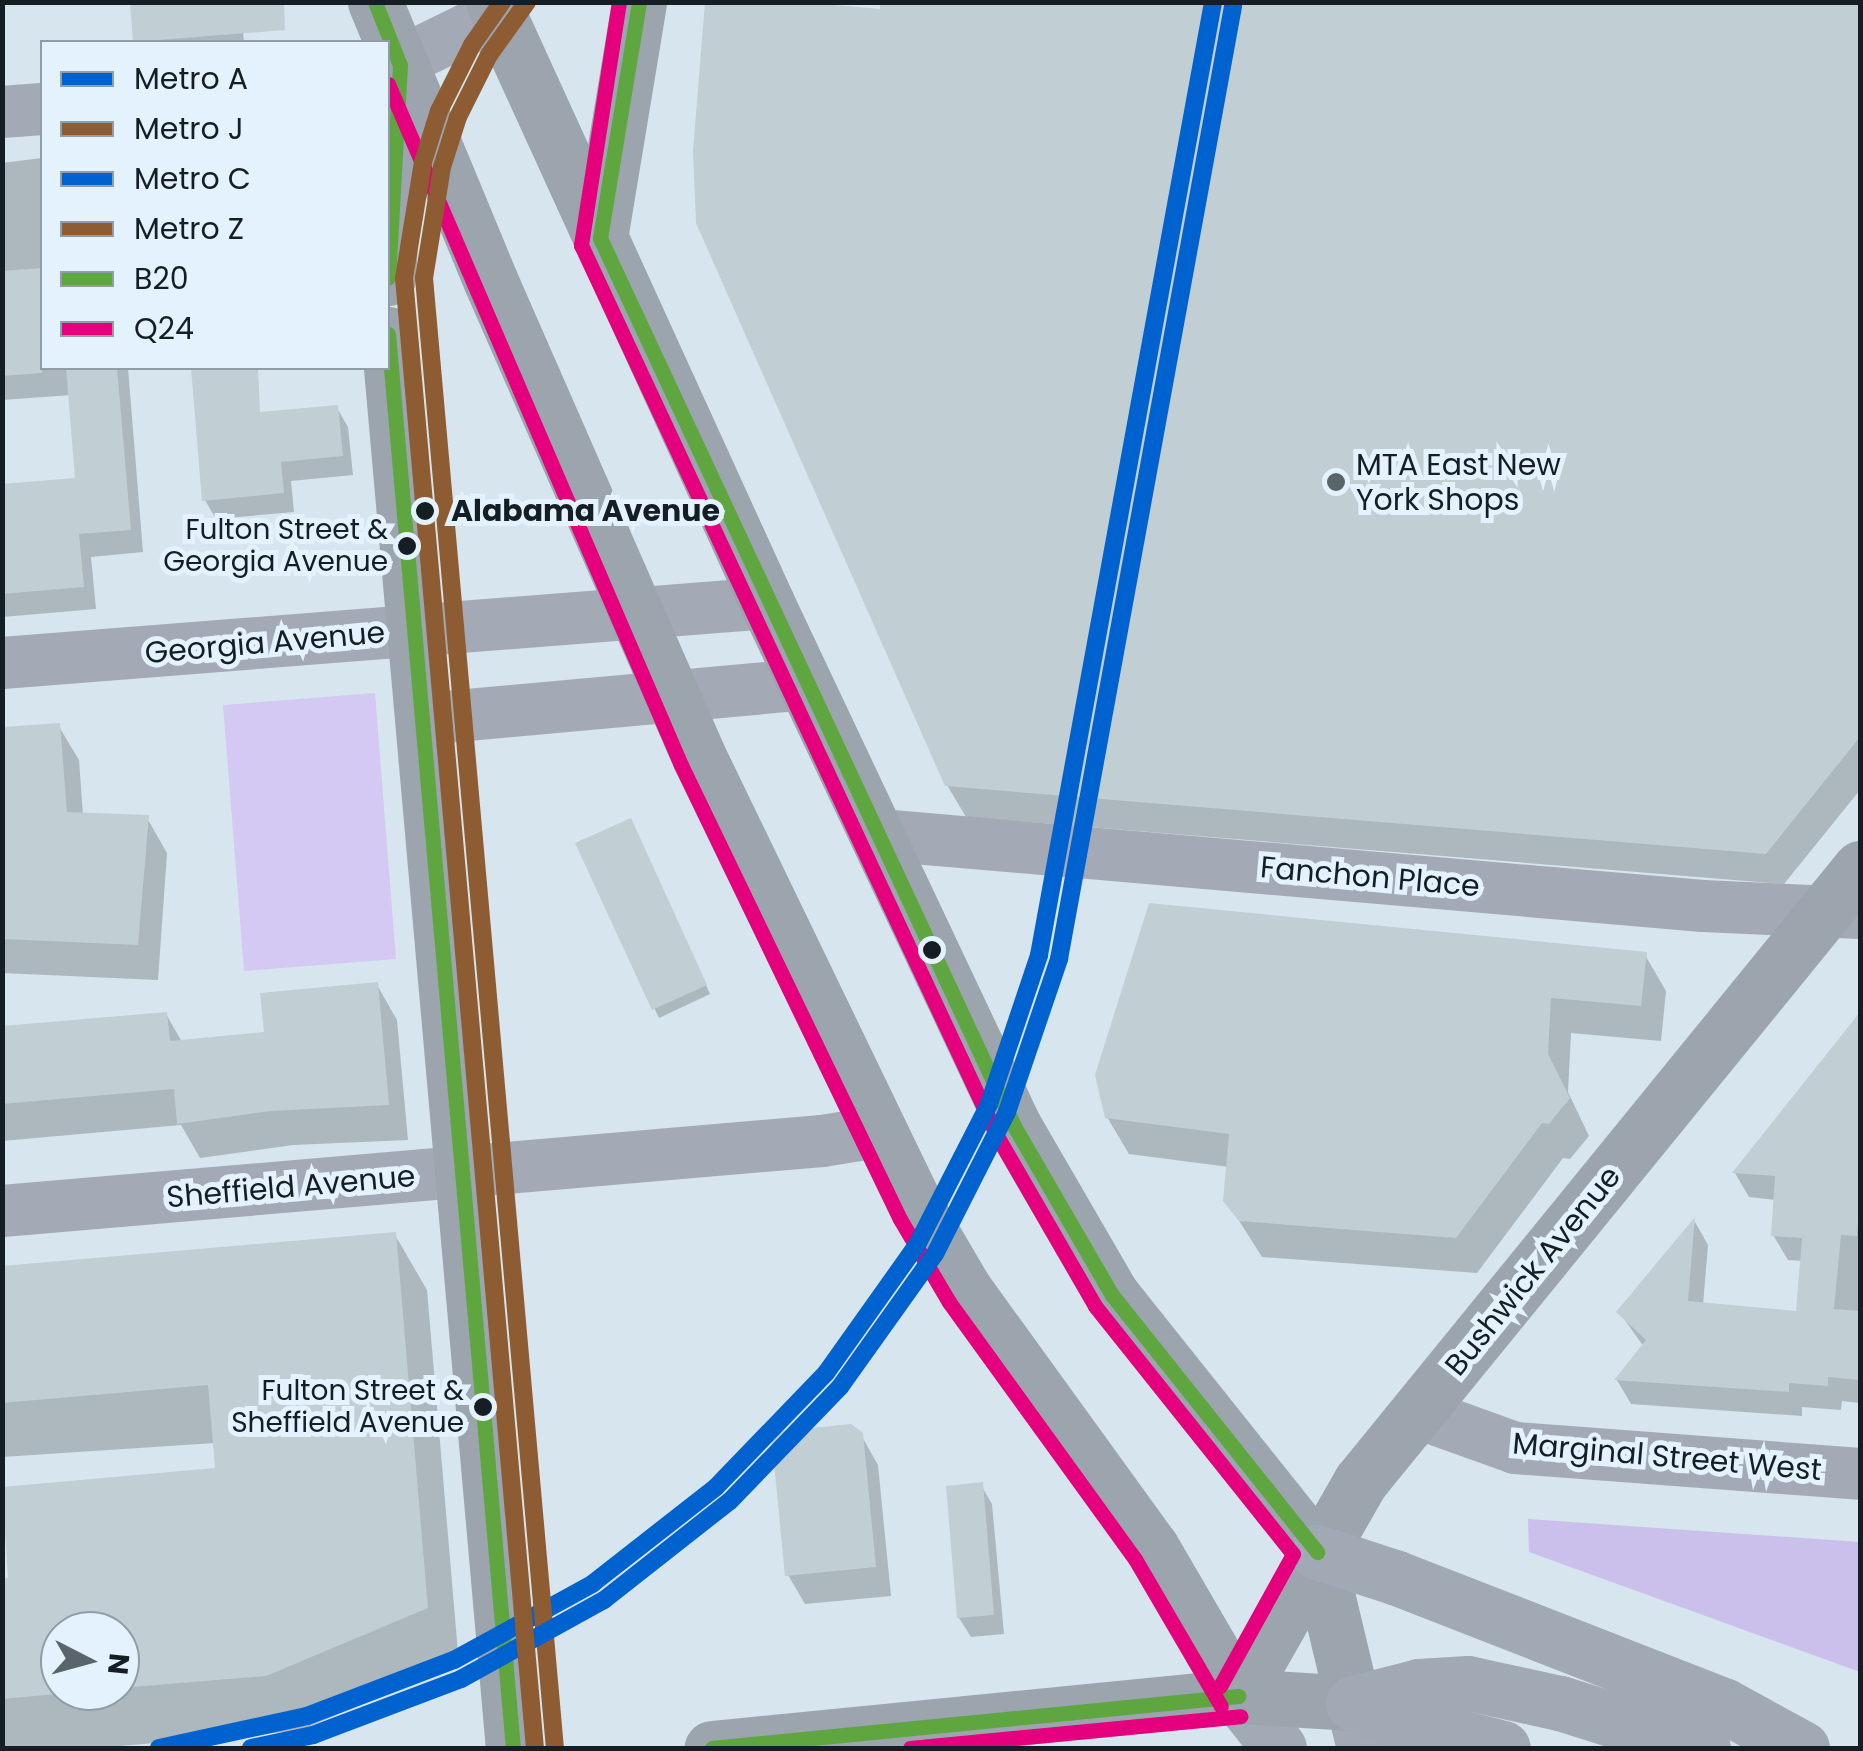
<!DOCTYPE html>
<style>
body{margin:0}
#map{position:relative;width:1863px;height:1751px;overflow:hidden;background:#d7e5ee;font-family:Poppins,sans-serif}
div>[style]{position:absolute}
.green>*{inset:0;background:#d4c9f2}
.forest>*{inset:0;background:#cbc0eb}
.shadow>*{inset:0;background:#0003}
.building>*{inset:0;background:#c1ced3}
.minor>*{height:52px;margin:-26px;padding:0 26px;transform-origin:26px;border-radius:26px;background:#a4aab5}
.secondary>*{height:55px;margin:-27.5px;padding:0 27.5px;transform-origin:27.5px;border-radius:27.5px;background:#a2aab5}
.primary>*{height:55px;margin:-27.5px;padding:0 27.5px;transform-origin:27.5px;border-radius:27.5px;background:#9ca4ae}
.motorway>*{height:55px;margin:-27.5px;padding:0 27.5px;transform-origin:27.5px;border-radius:27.5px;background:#a0a9b4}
.bus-1>*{height:15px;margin:-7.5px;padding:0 7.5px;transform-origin:7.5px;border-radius:7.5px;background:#5fa640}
.bus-2>*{height:15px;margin:-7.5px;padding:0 7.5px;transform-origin:7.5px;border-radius:7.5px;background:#e5007d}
.metro-1>*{height:18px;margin:-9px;padding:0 9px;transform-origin:9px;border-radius:9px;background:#0062cf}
.metro-2>*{height:18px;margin:-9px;padding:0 9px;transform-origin:9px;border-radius:9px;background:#8e5c33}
.metro-3>*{height:18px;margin:-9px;padding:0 9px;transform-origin:9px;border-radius:9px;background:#0062cf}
.metro-4>*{height:18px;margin:-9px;padding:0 9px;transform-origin:9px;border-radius:9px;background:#8e5c33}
.dots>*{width:28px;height:28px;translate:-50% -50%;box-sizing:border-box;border:5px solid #e3f2fc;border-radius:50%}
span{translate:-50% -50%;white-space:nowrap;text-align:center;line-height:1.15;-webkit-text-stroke:10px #e3f2fc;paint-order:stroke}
.bus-label{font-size:28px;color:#151e24}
.right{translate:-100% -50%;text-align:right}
.poi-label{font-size:30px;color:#151e24}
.left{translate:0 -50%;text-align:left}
.stop-label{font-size:30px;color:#151e24;font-weight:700}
.street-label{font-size:30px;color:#151e24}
.frame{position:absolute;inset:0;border:5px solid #151e24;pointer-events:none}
.legend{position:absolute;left:40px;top:40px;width:350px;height:330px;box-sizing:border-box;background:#e3f2fc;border:2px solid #919da6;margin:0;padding:12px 18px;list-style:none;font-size:30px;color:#151e24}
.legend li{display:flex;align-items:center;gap:20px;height:50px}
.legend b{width:50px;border:2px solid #919da6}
.north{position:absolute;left:40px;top:1611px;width:100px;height:100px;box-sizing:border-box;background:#e3f2fc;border:2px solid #919da6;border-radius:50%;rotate:96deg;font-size:28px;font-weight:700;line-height:40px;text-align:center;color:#151e24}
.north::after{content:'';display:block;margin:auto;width:35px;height:45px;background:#59646b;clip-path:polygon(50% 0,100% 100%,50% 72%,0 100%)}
</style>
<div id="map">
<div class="green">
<i style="clip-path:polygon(375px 693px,396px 959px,244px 971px,223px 705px)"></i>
</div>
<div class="forest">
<i style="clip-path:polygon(1528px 1519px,1860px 1542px,1860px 1672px,1529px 1552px)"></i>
</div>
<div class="shadow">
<i style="clip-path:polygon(132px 2px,240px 2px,244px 42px,136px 42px)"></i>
<i style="clip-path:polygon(708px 2px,822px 2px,821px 7px,882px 12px,883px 2px,1860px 2px,1860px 790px,1784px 884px,966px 817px,947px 785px)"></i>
<i style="clip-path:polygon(42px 158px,42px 368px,128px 368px,143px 552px,91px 557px,96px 609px,2px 617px,2px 487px,78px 481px,71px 395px,2px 400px,2px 163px)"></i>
<i style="clip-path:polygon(337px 408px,348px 427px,353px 475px,291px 481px,294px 512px,216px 519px,205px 500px)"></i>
<i style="clip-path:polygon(58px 725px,79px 760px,83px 815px,147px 818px,167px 853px,158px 980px,2px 973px,2px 730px)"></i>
<i style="clip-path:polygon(635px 830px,710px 994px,659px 1018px,578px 845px)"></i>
<i style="clip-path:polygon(1645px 955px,1666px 991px,1661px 1041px,1571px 1033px,1568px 1092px,1589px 1136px,1570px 1159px,1563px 1158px,1477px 1273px,1262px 1257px,1226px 1200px,1229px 1167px,1129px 1154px,1107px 1117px)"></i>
<i style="clip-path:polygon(377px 985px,397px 1020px,408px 1140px,293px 1145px,200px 1158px,181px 1125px,2px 1141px,2px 1029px,166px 1014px,182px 1042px,267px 1034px)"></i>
<i style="clip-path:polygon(1860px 1017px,1860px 1403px,1842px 1401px,1841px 1410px,1802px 1407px,1802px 1416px,1631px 1404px,1617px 1380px,1644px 1347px,1619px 1312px,1695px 1222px,1708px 1245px,1703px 1305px,1798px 1314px,1803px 1261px,1788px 1260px,1773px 1235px,1776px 1200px,1749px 1197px,1735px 1173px)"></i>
<i style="clip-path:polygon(evenodd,395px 1235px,427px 1290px,459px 1664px,298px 1731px,96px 1748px,2px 1748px,2px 1581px,218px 1470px,215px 1443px,2px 1457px,2px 1269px,395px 1235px,60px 1631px,120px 1631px,120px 1691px,60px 1691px,60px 1631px)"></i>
<i style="clip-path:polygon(861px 1435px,878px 1465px,891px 1596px,805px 1604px,788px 1575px)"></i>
<i style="clip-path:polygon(981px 1485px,992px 1504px,1004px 1634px,971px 1637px,959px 1618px)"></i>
</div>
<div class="building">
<i style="clip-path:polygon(130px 2px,284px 2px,285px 30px,133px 42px)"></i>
<i style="clip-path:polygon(705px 2px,802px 2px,880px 9px,880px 2px,1860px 2px,1860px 737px,1766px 854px,945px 786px,696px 223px,693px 151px)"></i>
<i style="clip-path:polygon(42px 268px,42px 373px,2px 376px,2px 271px)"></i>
<i style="clip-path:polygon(66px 368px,117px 368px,131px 530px,79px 534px,84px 587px,2px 594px,2px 484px,75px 478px)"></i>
<i style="clip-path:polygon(191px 368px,258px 368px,260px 412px,338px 405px,343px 456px,281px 462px,284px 493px,202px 501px)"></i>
<i style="clip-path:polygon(60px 723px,67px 812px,149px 815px,138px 945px,2px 939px,2px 727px)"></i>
<i style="clip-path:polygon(631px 818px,707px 985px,652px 1010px,575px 843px)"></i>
<i style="clip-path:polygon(1149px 903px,1647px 952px,1641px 1006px,1551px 998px,1548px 1054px,1570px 1098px,1549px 1124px,1542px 1123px,1456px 1238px,1239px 1221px,1223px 1201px,1229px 1134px,1105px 1118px,1095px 1075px)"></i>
<i style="clip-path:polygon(378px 982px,389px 1105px,271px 1111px,177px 1124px,174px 1089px,2px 1104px,2px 1026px,167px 1012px,170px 1041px,264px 1032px,260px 993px)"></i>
<i style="clip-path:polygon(1860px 1012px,1860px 1193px,1857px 1236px,1841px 1235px,1834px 1309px,1860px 1311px,1860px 1380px,1828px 1377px,1828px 1386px,1789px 1383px,1789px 1392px,1614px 1380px,1646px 1340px,1616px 1312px,1695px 1217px,1688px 1301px,1796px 1311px,1802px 1238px,1771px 1236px,1775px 1176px,1732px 1173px)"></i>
<i style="clip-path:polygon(396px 1232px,428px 1608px,266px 1676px,120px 1688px,120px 1631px,60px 1631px,60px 1691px,91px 1691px,2px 1699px,2px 1578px,8px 1578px,2px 1487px,215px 1468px,208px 1385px,2px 1403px,2px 1266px)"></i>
<i style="clip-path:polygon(851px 1424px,863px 1433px,876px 1567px,785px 1576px,772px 1442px,782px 1431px)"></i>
<i style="clip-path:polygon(983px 1482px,994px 1615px,957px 1618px,946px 1486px)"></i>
</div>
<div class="minor">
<i style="left:388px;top:68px;width:123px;rotate:-26.1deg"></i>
<i style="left:2px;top:112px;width:40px;rotate:-4.3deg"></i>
<i style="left:2px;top:663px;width:767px;rotate:-4.48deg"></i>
<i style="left:424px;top:719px;width:384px;rotate:-5.2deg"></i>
<i style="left:880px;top:835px;width:826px;rotate:4.93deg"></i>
<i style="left:1703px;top:906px;width:157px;rotate:2.6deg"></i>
<i style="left:2px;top:1211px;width:823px;rotate:-4.88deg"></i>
<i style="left:822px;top:1141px;width:58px;rotate:-9deg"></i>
<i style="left:1418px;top:1413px;width:103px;rotate:19.8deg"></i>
<i style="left:1515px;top:1448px;width:346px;rotate:4.3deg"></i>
</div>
<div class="secondary">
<i style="left:1238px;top:1696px;width:66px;rotate:51.7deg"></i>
<i style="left:1353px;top:1703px;width:46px;rotate:76.3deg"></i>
</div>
<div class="primary">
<i style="left:375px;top:2px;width:303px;rotate:67.5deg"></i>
<i style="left:491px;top:282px;width:519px;rotate:66.35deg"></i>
<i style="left:699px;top:757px;width:503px;rotate:64.2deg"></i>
<i style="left:918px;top:1210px;width:93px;rotate:59.6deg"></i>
<i style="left:965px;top:1290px;width:319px;rotate:54.1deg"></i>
<i style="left:1152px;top:1548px;width:171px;rotate:59.8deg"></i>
<i style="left:493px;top:2px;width:661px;rotate:65.49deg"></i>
<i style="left:767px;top:603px;width:578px;rotate:64.72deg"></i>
<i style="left:1014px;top:1126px;width:195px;rotate:59.9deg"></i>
<i style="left:1112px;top:1295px;width:329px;rotate:51.4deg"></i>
<i style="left:1317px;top:1552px;width:155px;rotate:76.6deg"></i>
<i style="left:1353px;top:1703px;width:115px;rotate:-176.5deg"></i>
<i style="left:1238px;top:1696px;width:529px;rotate:174.35deg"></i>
<i style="left:600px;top:238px;width:239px;rotate:-80.6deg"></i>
<i style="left:388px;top:278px;width:200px;rotate:-86.6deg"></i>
<i style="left:388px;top:334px;width:1420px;rotate:84.95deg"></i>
<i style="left:1238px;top:1696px;width:246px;rotate:-60.3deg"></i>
<i style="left:1360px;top:1482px;width:792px;rotate:-50.84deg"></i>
</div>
<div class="motorway">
<i style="left:1317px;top:1552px;width:84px;rotate:18deg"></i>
<i style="left:1397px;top:1578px;width:350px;rotate:21.3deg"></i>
<i style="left:1723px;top:1705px;width:90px;rotate:28.6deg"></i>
<i style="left:1353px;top:1703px;width:68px;rotate:-14.4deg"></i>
<i style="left:1419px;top:1686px;width:49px;rotate:-3.5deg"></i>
<i style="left:1468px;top:1683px;width:94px;rotate:12.3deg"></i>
<i style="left:1560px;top:1703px;width:150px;rotate:17.5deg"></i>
<i style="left:1353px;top:1703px;width:52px;rotate:21.6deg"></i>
<i style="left:1401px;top:1722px;width:105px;rotate:14.3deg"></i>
</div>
<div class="bus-1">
<i style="left:375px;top:2px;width:68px;rotate:68.4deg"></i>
<i style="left:400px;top:65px;width:213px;rotate:93.2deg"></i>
<i style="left:600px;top:238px;width:980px;rotate:65deg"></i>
<i style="left:1014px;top:1126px;width:195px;rotate:59.9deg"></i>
<i style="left:1112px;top:1295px;width:329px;rotate:51.4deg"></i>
<i style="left:600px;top:238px;width:239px;rotate:-80.6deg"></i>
<i style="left:388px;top:334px;width:1420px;rotate:84.95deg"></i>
<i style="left:712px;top:1748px;width:529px;rotate:-5.65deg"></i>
</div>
<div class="bus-2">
<i style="left:619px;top:2px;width:246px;rotate:98.9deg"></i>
<i style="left:581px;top:245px;width:983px;rotate:64.97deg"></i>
<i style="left:997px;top:1136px;width:196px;rotate:60deg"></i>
<i style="left:1095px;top:1306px;width:317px;rotate:51.4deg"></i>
<i style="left:1293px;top:1554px;width:151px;rotate:118.9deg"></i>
<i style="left:388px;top:84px;width:741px;rotate:66.72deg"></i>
<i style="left:681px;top:765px;width:504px;rotate:64.25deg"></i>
<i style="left:900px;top:1219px;width:96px;rotate:59.4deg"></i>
<i style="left:949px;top:1302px;width:317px;rotate:54.1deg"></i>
<i style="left:1135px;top:1559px;width:170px;rotate:59.7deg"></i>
<i style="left:910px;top:1748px;width:332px;rotate:-5.5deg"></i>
</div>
<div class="metro-1">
<i style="left:159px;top:1748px;width:151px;rotate:-12.2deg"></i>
<i style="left:307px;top:1716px;width:157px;rotate:-20.9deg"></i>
<i style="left:454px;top:1660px;width:158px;rotate:-28.8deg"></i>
<i style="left:592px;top:1584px;width:157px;rotate:-38deg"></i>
<i style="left:716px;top:1487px;width:158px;rotate:-46deg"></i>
<i style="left:826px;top:1373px;width:157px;rotate:-54.6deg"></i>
<i style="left:917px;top:1245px;width:158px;rotate:-62.9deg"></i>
<i style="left:989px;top:1104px;width:157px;rotate:-71.4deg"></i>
<i style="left:1039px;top:955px;width:969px;rotate:-79.65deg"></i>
</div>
<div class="metro-2">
<i style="left:527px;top:2px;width:65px;rotate:125.6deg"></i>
<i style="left:489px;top:55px;width:69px;rotate:116.6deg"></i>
<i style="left:458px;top:117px;width:52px;rotate:107.7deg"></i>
<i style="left:442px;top:167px;width:112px;rotate:99.2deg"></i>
<i style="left:424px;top:278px;width:1476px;rotate:84.91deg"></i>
</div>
<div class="metro-3">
<i style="left:251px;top:1748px;width:63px;rotate:-11.8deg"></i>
<i style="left:313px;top:1735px;width:158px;rotate:-20.7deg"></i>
<i style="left:461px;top:1679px;width:163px;rotate:-28.9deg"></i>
<i style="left:604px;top:1600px;width:160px;rotate:-38.2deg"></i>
<i style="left:730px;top:1501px;width:158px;rotate:-46deg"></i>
<i style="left:840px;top:1387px;width:163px;rotate:-54.5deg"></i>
<i style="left:935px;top:1254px;width:159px;rotate:-63.1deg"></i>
<i style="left:1007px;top:1112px;width:162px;rotate:-71.2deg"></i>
<i style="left:1059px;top:959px;width:969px;rotate:-79.65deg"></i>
</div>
<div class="metro-4">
<i style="left:502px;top:2px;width:52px;rotate:124.9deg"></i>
<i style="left:472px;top:45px;width:74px;rotate:116.6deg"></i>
<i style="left:439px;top:111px;width:53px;rotate:107.4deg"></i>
<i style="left:423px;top:162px;width:118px;rotate:99.3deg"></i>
<i style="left:404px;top:278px;width:1476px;rotate:84.91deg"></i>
</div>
<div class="dots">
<i style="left:1336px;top:482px;background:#59646b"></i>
<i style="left:425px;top:511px;background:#151e24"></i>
<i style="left:407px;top:546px;background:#151e24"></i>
<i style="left:932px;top:950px;background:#151e24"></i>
<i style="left:483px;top:1407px;background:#151e24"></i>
</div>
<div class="bus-label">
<span class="right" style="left:388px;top:546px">Fulton Street &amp;<br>Georgia Avenue</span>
<span class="right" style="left:464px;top:1407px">Fulton Street &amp;<br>Sheffield Avenue</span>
</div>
<div class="poi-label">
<span class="left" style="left:1356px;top:482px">MTA East New<br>York Shops</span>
</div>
<div class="stop-label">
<span class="left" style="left:451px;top:511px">Alabama Avenue</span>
</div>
<div class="street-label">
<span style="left:265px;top:643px;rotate:-5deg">Georgia Avenue</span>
<span style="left:1370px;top:877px;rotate:5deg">Fanchon Place</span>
<span style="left:291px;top:1187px;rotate:-5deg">Sheffield Avenue</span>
<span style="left:1533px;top:1271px;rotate:-51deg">Bushwick Avenue</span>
<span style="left:1667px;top:1457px;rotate:5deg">Marginal Street West</span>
</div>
<div class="frame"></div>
<ul class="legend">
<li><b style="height:12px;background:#0062cf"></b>Metro A</li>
<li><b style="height:12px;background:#8e5c33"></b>Metro J</li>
<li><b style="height:12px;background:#0062cf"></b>Metro C</li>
<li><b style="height:12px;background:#8e5c33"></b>Metro Z</li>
<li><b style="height:12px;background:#5fa640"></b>B20</li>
<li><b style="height:12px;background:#e5007d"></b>Q24</li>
</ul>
<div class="north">N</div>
</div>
